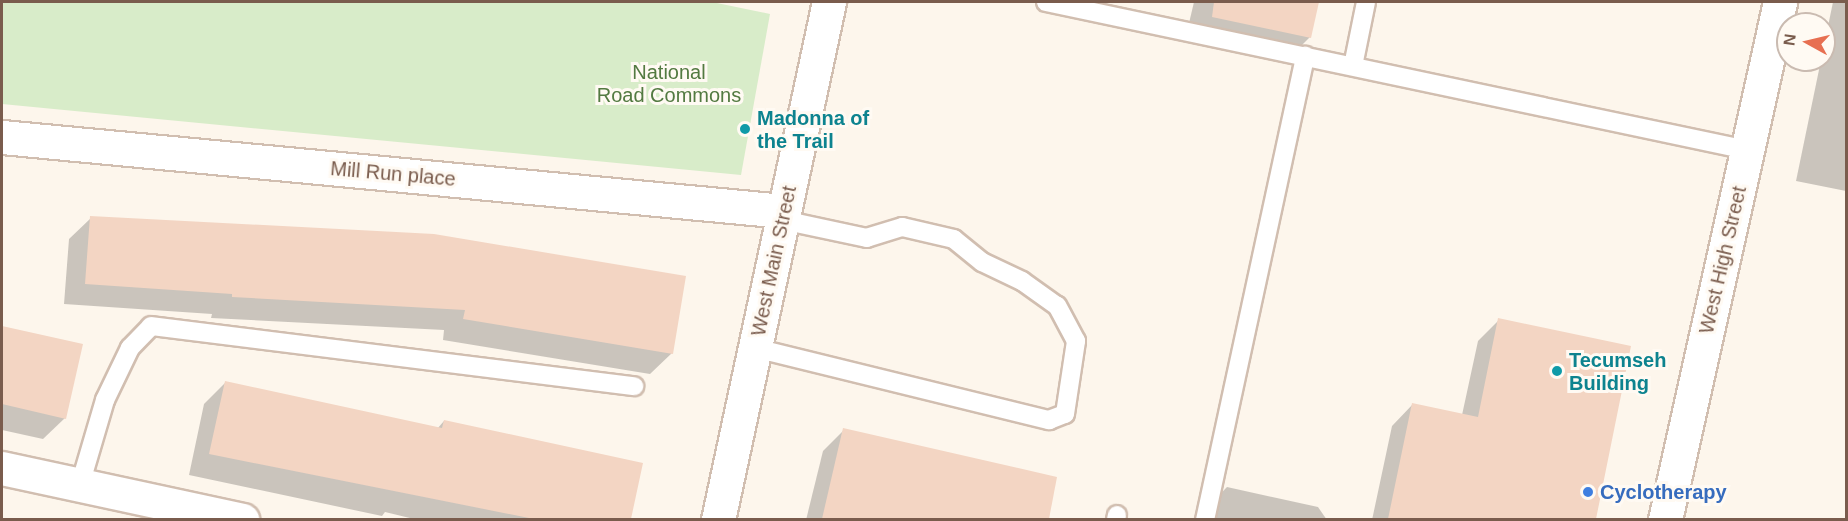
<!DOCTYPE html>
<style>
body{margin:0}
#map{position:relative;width:1848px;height:521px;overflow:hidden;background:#fdf6ec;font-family:Helvetica,sans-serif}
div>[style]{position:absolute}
.green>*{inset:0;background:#d8ecc9}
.shadow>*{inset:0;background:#0003}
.building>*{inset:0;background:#f3d5c3}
.roads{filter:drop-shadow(2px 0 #d1beb0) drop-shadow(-2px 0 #d1beb0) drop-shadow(0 2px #d1beb0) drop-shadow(0 -2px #d1beb0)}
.service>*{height:18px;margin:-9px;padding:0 9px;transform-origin:9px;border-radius:9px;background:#fff}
.minor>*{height:33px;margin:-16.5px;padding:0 16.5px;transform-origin:16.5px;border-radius:16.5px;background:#fff}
.tertiary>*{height:33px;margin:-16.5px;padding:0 16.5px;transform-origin:16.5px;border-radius:16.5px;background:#fff}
.dots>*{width:16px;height:16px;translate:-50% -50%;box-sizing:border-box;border:3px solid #fffaf3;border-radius:50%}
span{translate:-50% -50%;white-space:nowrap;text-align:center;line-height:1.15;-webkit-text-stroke:6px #fffaf3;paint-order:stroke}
.park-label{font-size:20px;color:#537a41}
.culture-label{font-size:20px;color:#0d838f;font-weight:700}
.left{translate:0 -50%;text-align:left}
.street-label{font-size:20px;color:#7a5c4d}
.shop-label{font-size:20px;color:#366cbe;font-weight:700}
.frame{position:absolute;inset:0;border:3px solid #7a5c4d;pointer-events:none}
.north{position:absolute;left:1776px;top:12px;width:60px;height:60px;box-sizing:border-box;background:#fffaf3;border:2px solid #cabbb1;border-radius:50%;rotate:278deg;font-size:16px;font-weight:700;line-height:24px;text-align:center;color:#7a5c4d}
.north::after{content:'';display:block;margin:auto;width:21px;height:27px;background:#e76f51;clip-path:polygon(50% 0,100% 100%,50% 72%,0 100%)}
</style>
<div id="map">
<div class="green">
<i style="clip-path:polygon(2px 2px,712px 2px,770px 14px,741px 175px,2px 104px)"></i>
</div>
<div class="shadow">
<i style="clip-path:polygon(1194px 2px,1317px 2px,1310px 37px,1286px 61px,1185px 40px)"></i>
<i style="clip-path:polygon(1833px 2px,1846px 2px,1846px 191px,1796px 181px)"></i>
<i style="clip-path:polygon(91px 218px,672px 353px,650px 374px,443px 340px,444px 330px,211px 318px,212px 314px,64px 304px,69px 239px)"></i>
<i style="clip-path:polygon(1499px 320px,1630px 347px,1593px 520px,1372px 520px,1392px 426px,1413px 404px,1462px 415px,1478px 341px)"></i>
<i style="clip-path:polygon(2px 327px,81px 345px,65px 418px,43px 439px,2px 430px)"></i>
<i style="clip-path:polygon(225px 383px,437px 429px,444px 421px,641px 464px,629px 520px,418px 520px,385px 512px,382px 516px,189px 475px,204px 404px)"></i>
<i style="clip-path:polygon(844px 430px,1055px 478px,1047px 520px,806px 520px,823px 451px)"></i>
<i style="clip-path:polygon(1227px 487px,1318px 507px,1327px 520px,1203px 520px,1206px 509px)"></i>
</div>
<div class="building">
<i style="clip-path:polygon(1214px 2px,1319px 2px,1311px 38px,1212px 17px)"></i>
<i style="clip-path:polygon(90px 216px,434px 234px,686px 276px,673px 354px,463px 319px,465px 310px,232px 297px,232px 294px,85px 284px)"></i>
<i style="clip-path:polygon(1498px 318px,1631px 346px,1596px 519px,1388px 519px,1412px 403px,1478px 417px)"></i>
<i style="clip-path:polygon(2px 326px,83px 344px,66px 419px,2px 404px)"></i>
<i style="clip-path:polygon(225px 381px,442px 428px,444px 420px,643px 463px,631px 519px,534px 519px,209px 454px)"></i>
<i style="clip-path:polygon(843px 428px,1057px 477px,1049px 519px,822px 519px)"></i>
</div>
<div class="roads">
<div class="service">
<i style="left:1046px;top:2px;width:716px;rotate:11.92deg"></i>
<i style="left:1353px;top:66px;width:65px;rotate:-78.5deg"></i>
<i style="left:755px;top:348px;width:303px;rotate:13.8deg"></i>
<i style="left:1049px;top:420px;width:17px;rotate:-21deg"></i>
<i style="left:1065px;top:414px;width:74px;rotate:-81.4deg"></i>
<i style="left:1076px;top:341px;width:40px;rotate:-118deg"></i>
<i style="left:1057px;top:306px;width:43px;rotate:-144.5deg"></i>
<i style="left:1022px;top:281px;width:44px;rotate:-154.6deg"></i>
<i style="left:982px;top:262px;width:36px;rotate:-141deg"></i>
<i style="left:954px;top:239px;width:53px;rotate:-167deg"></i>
<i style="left:902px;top:227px;width:37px;rotate:163deg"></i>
<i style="left:867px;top:238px;width:87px;rotate:-168deg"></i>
<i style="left:80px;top:485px;width:89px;rotate:-73.6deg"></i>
<i style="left:105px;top:400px;width:58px;rotate:-64.3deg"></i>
<i style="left:130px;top:348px;width:30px;rotate:-46deg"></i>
<i style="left:151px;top:326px;width:487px;rotate:7.1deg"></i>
<i style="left:1116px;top:520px;width:5px;rotate:-79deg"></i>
<i style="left:1205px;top:520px;width:475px;rotate:-77.8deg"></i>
</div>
<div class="minor">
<i style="left:2px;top:137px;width:785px;rotate:5.41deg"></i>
</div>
<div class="tertiary">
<i style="left:2px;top:468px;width:246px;rotate:12.2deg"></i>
<i style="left:718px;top:520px;width:530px;rotate:-77.91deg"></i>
<i style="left:1665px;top:520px;width:531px;rotate:-77.48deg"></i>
</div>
</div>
<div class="dots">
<i style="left:745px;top:129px;background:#0f9aa8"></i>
<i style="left:1557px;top:371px;background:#0f9aa8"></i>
<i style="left:1588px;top:492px;background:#3f7fe0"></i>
</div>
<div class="park-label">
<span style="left:669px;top:84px">National<br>Road Commons</span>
</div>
<div class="culture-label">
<span class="left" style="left:757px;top:130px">Madonna of<br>the Trail</span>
<span class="left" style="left:1569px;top:372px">Tecumseh<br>Building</span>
</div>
<div class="street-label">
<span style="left:393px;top:174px;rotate:5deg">Mill Run place</span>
<span style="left:1723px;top:260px;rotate:-77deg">West High Street</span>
<span style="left:774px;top:261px;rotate:-78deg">West Main Street</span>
</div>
<div class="shop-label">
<span class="left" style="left:1600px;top:492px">Cyclotherapy</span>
</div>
<div class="frame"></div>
<div class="north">N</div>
</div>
